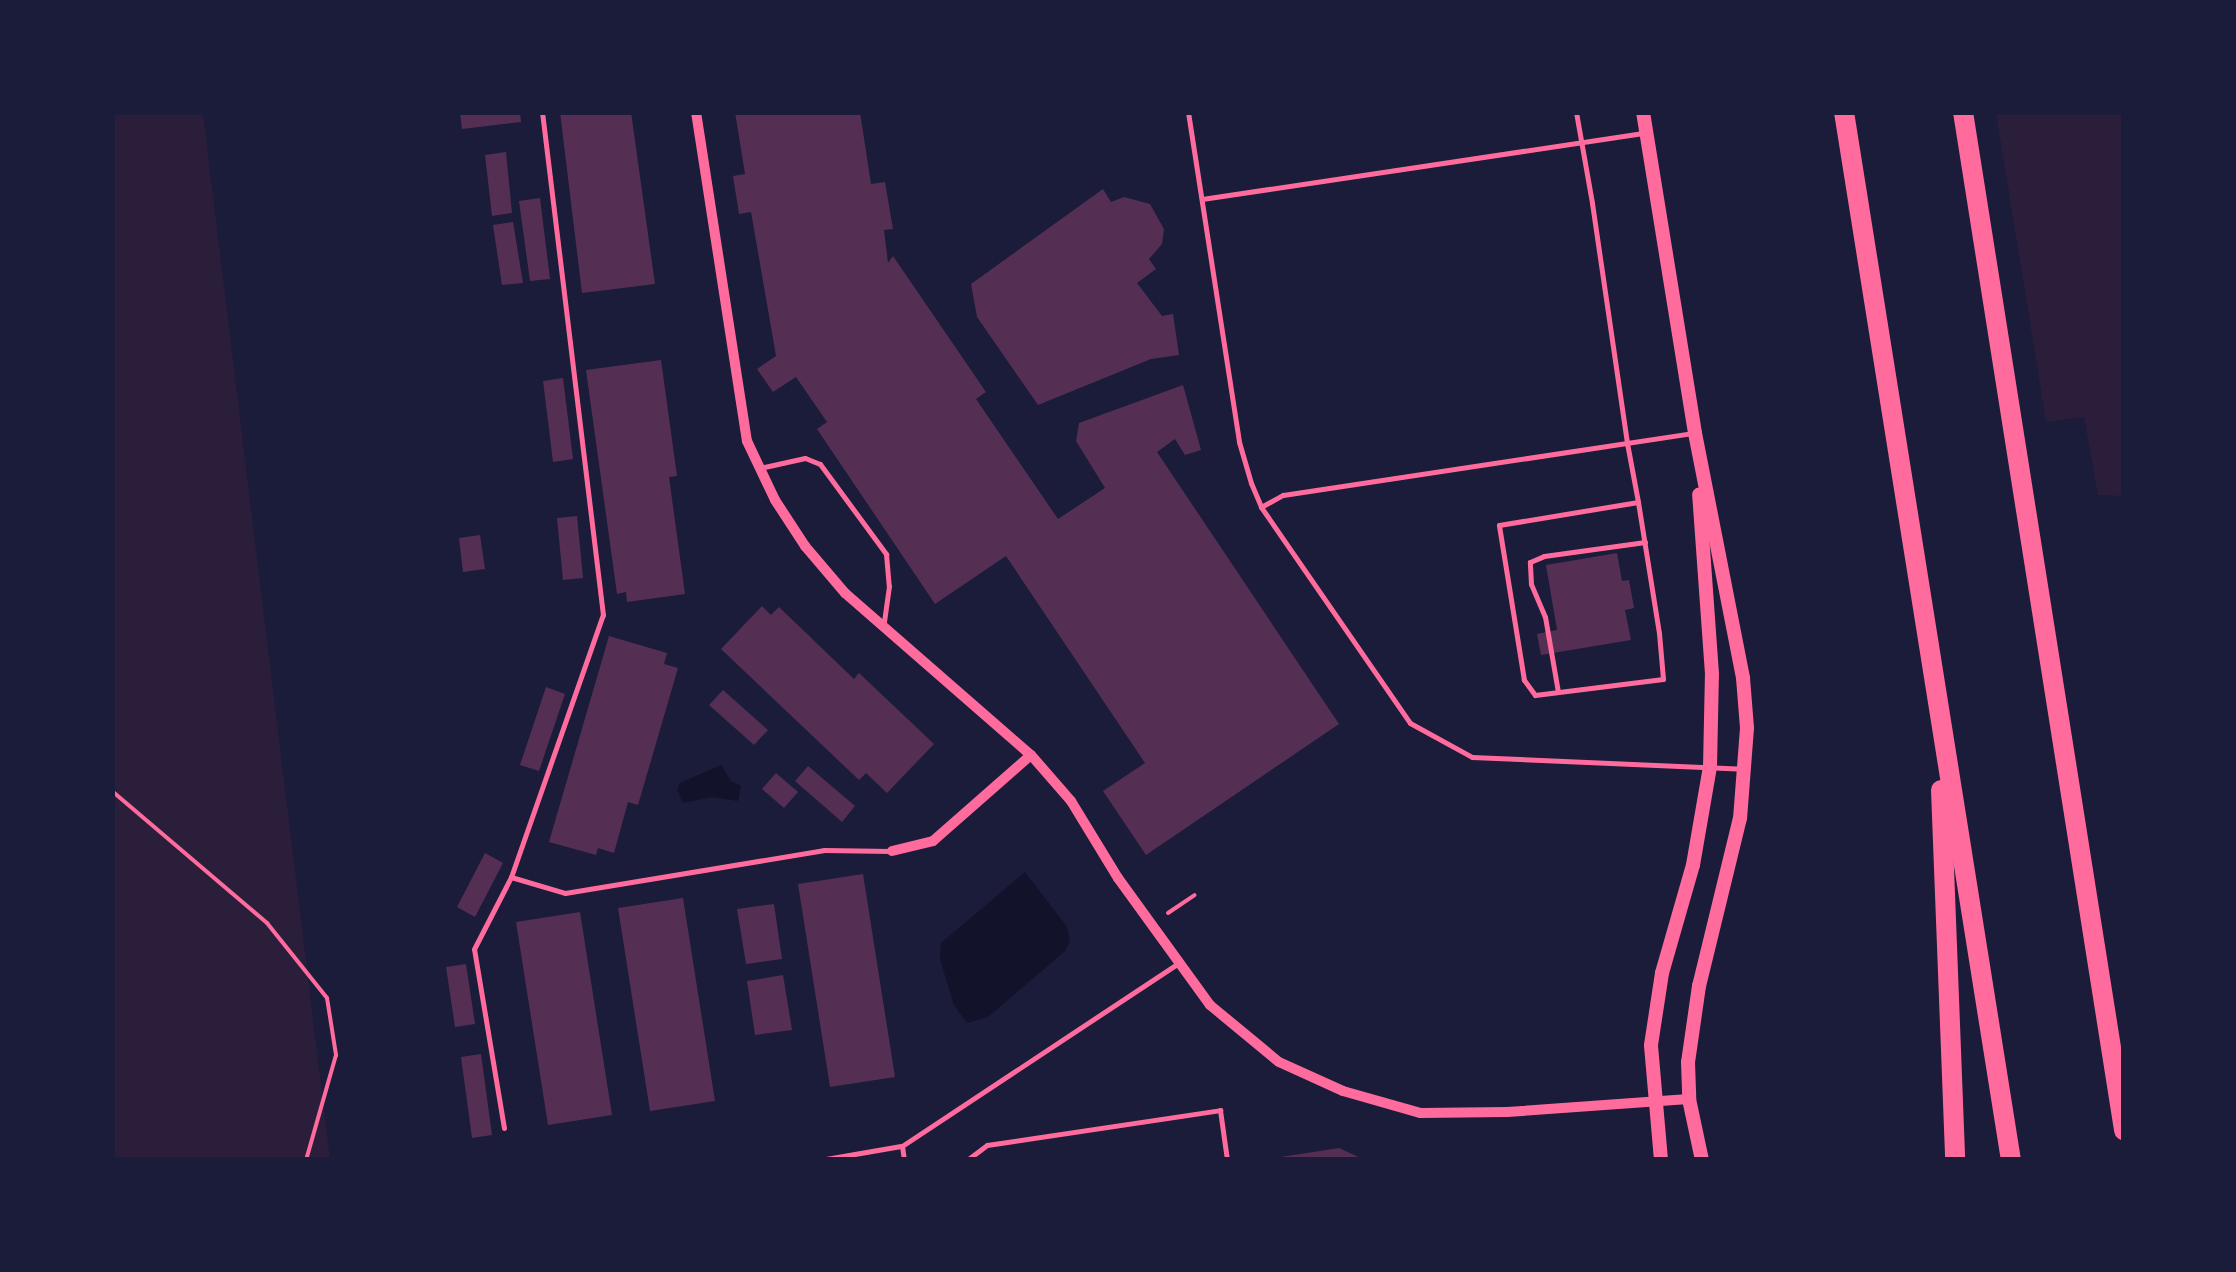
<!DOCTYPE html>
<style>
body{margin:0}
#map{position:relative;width:2236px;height:1272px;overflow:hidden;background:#1b1b3a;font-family:"Zilla Slab",serif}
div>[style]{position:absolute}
.green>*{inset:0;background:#2a1e3b}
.water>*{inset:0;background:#12122b}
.building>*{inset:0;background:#542f53}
.path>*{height:4px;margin:-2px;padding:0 2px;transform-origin:2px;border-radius:2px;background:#ff6b9d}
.service>*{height:5px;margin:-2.5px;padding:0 2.5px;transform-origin:2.5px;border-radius:2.5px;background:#ff6b9d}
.minor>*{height:10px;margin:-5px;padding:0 5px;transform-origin:5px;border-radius:5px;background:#ff6b9d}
.tertiary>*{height:14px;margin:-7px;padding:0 7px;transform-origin:7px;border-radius:7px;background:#ff6b9d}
.motorway>*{height:20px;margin:-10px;padding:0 10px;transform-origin:10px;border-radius:10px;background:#ff6b9d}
span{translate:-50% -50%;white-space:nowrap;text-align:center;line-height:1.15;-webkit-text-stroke:8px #1b1b3a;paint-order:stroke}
.frame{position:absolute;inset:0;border:115px solid #1b1b3a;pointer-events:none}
</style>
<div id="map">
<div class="green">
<i style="clip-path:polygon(112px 113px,203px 113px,330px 1159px,113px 1159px)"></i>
<i style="clip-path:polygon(1996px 113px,2123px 113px,2123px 496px,2098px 495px,2084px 417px,2046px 422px)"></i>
</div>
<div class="water">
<i style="clip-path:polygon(721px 765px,731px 781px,741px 786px,738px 801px,712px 797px,683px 803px,677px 790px,680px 783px)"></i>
<i style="clip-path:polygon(1025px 872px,1067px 927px,1070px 941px,1065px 951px,988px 1017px,967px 1023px,954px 1005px,940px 959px,941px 943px)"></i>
</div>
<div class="building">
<i style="clip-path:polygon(460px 112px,520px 112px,521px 122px,462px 129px)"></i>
<i style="clip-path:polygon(560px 112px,631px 112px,655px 284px,582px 293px)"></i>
<i style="clip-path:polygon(735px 112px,860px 112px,871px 184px,885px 182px,893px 229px,884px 230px,888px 263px,893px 256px,986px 392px,976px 399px,1058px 519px,1105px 488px,1076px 441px,1079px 423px,1183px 385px,1201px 450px,1185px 455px,1175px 439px,1157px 452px,1339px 724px,1146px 855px,1103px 791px,1145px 763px,1006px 556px,935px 604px,817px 429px,827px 422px,796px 377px,773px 392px,757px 369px,776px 356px,751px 212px,739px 214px,733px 176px,745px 174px)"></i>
<i style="clip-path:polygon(506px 152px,512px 213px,492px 216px,485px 155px)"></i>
<i style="clip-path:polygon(1103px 189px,1111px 202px,1124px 197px,1150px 204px,1164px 229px,1162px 244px,1149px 259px,1156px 269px,1137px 283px,1162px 316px,1173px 314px,1179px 355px,1151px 359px,1038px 405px,977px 317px,971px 284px)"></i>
<i style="clip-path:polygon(540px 198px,550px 279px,530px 281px,519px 201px)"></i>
<i style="clip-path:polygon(513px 222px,523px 283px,502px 285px,493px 225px)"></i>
<i style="clip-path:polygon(661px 360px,677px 476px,669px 477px,685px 594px,627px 602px,626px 592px,617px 594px,586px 370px)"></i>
<i style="clip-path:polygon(563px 378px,573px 459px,553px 462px,543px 381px)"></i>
<i style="clip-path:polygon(577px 516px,583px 578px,563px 580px,557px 518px)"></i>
<i style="clip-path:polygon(480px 535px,485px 569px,463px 572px,459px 538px)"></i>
<i style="clip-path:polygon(1617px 553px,1622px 581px,1629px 580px,1634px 608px,1625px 610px,1631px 640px,1541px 655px,1537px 634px,1557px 630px,1546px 565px)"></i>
<i style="clip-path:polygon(762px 606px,771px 615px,779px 607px,854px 679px,859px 673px,934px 744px,887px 793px,866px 773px,859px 780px,721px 649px)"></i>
<i style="clip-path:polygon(609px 636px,667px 653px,664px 664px,678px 668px,638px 805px,628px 802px,614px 853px,598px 848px,596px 855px,549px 842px)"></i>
<i style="clip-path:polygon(546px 687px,565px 694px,539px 771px,520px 765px)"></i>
<i style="clip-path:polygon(723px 690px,768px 730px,754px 745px,709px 705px)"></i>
<i style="clip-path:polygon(808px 766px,855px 806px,842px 822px,795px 781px)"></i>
<i style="clip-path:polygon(776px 773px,798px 792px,784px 808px,762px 789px)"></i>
<i style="clip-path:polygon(485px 853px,503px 863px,475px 917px,457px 907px)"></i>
<i style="clip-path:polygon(863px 874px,895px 1077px,830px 1087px,798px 884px)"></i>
<i style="clip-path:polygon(683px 898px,715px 1101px,650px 1111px,618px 908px)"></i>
<i style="clip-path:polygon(774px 904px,782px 959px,746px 964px,737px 909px)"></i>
<i style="clip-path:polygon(580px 912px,612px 1115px,548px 1125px,516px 922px)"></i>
<i style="clip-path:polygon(466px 964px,475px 1024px,455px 1027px,446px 967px)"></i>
<i style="clip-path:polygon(783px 975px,792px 1030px,755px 1035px,747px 981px)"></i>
<i style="clip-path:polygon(481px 1054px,492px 1135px,472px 1138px,461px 1057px)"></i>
<i style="clip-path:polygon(1339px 1148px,1365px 1160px,1281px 1160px,1281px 1157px)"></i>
</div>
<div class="path">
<i style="left:112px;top:791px;width:204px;rotate:40.4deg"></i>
<i style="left:267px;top:923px;width:96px;rotate:51.3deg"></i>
<i style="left:327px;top:998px;width:58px;rotate:81deg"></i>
<i style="left:336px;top:1055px;width:109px;rotate:105.9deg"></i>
<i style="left:1168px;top:913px;width:32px;rotate:-34deg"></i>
</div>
<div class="service">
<i style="left:1188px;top:112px;width:334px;rotate:81.2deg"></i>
<i style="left:1239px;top:442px;width:43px;rotate:73.7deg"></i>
<i style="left:1251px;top:483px;width:26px;rotate:67deg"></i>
<i style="left:1261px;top:507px;width:262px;rotate:55.4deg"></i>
<i style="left:1410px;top:723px;width:71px;rotate:28.7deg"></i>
<i style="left:1472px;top:757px;width:271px;rotate:2.5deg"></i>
<i style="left:1576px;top:112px;width:92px;rotate:80deg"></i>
<i style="left:1592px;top:203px;width:243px;rotate:81.7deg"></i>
<i style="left:1627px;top:443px;width:60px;rotate:79.4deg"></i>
<i style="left:1638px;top:502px;width:133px;rotate:80.9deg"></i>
<i style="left:1659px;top:633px;width:46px;rotate:85deg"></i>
<i style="left:1663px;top:679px;width:129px;rotate:172.9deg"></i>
<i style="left:1535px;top:695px;width:19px;rotate:-126deg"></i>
<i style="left:1524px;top:680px;width:157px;rotate:-99.2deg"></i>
<i style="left:1499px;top:525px;width:141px;rotate:-9.4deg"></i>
<i style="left:1202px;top:199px;width:446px;rotate:-8.5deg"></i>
<i style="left:760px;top:468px;width:46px;rotate:-12.5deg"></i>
<i style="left:805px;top:458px;width:16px;rotate:22deg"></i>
<i style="left:820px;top:464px;width:112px;rotate:53.7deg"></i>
<i style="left:886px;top:554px;width:32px;rotate:85deg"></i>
<i style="left:889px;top:586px;width:37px;rotate:98deg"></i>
<i style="left:1261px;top:507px;width:25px;rotate:-29deg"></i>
<i style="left:1283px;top:495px;width:417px;rotate:-8.6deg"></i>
<i style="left:1558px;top:692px;width:76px;rotate:-99.8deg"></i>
<i style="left:1545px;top:617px;width:36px;rotate:-113deg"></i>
<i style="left:1531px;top:584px;width:22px;rotate:-93deg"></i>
<i style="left:1530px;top:562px;width:15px;rotate:-23deg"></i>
<i style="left:1544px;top:556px;width:102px;rotate:-7.9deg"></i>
<i style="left:511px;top:877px;width:56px;rotate:16.5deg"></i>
<i style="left:565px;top:893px;width:263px;rotate:-9.4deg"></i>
<i style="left:824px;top:850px;width:67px;rotate:0.9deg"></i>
<i style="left:504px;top:1128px;width:181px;rotate:-99.5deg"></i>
<i style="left:474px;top:949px;width:81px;rotate:-62.8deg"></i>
<i style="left:511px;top:877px;width:278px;rotate:-70.7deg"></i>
<i style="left:603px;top:615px;width:507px;rotate:-96.91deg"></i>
<i style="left:820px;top:1160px;width:82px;rotate:-9.8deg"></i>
<i style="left:904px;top:1160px;width:14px;rotate:-98deg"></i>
<i style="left:902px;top:1146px;width:331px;rotate:-33.5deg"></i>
<i style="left:967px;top:1160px;width:25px;rotate:-37deg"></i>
<i style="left:987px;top:1145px;width:236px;rotate:-8.5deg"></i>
<i style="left:1220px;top:1110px;width:50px;rotate:82deg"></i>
</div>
<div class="minor">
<i style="left:696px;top:112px;width:333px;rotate:81.2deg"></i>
<i style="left:747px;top:441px;width:65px;rotate:64.6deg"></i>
<i style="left:775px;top:500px;width:55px;rotate:56.9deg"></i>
<i style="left:805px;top:546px;width:62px;rotate:49.6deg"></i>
<i style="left:845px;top:593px;width:247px;rotate:41.1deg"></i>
<i style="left:1031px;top:755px;width:61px;rotate:49deg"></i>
<i style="left:1071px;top:801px;width:90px;rotate:58.6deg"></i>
<i style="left:1118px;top:878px;width:157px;rotate:54.1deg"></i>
<i style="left:1210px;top:1005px;width:89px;rotate:39.6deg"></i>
<i style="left:1279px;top:1062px;width:70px;rotate:24.4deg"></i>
<i style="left:1343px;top:1091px;width:80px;rotate:15.9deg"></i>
<i style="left:1420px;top:1113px;width:87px;rotate:-0.7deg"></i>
<i style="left:1507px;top:1112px;width:182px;rotate:-4.1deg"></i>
<i style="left:892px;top:851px;width:42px;rotate:-13.7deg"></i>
<i style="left:933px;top:841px;width:130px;rotate:-41.3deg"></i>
</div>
<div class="tertiary">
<i style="left:1643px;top:112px;width:325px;rotate:80.8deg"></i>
<i style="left:1695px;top:433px;width:250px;rotate:78.9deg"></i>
<i style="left:1743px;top:678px;width:50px;rotate:85.4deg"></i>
<i style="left:1747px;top:728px;width:90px;rotate:94.4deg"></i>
<i style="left:1740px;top:818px;width:173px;rotate:103.7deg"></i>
<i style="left:1699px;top:986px;width:77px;rotate:98.2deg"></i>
<i style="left:1688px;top:1062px;width:37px;rotate:88deg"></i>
<i style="left:1689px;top:1099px;width:62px;rotate:78deg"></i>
<i style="left:1661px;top:1160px;width:115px;rotate:-95deg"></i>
<i style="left:1651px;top:1045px;width:73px;rotate:-81.3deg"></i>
<i style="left:1662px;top:973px;width:112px;rotate:-74deg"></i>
<i style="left:1693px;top:865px;width:99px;rotate:-80.2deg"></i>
<i style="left:1710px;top:767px;width:93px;rotate:-88.8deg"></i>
<i style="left:1712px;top:674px;width:180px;rotate:-94.1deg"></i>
</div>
<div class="motorway">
<i style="left:1844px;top:112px;width:1061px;rotate:80.95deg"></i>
<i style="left:1963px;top:112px;width:1031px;rotate:81.01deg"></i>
<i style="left:1941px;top:790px;width:370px;rotate:87.8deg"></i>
</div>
<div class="frame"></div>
</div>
